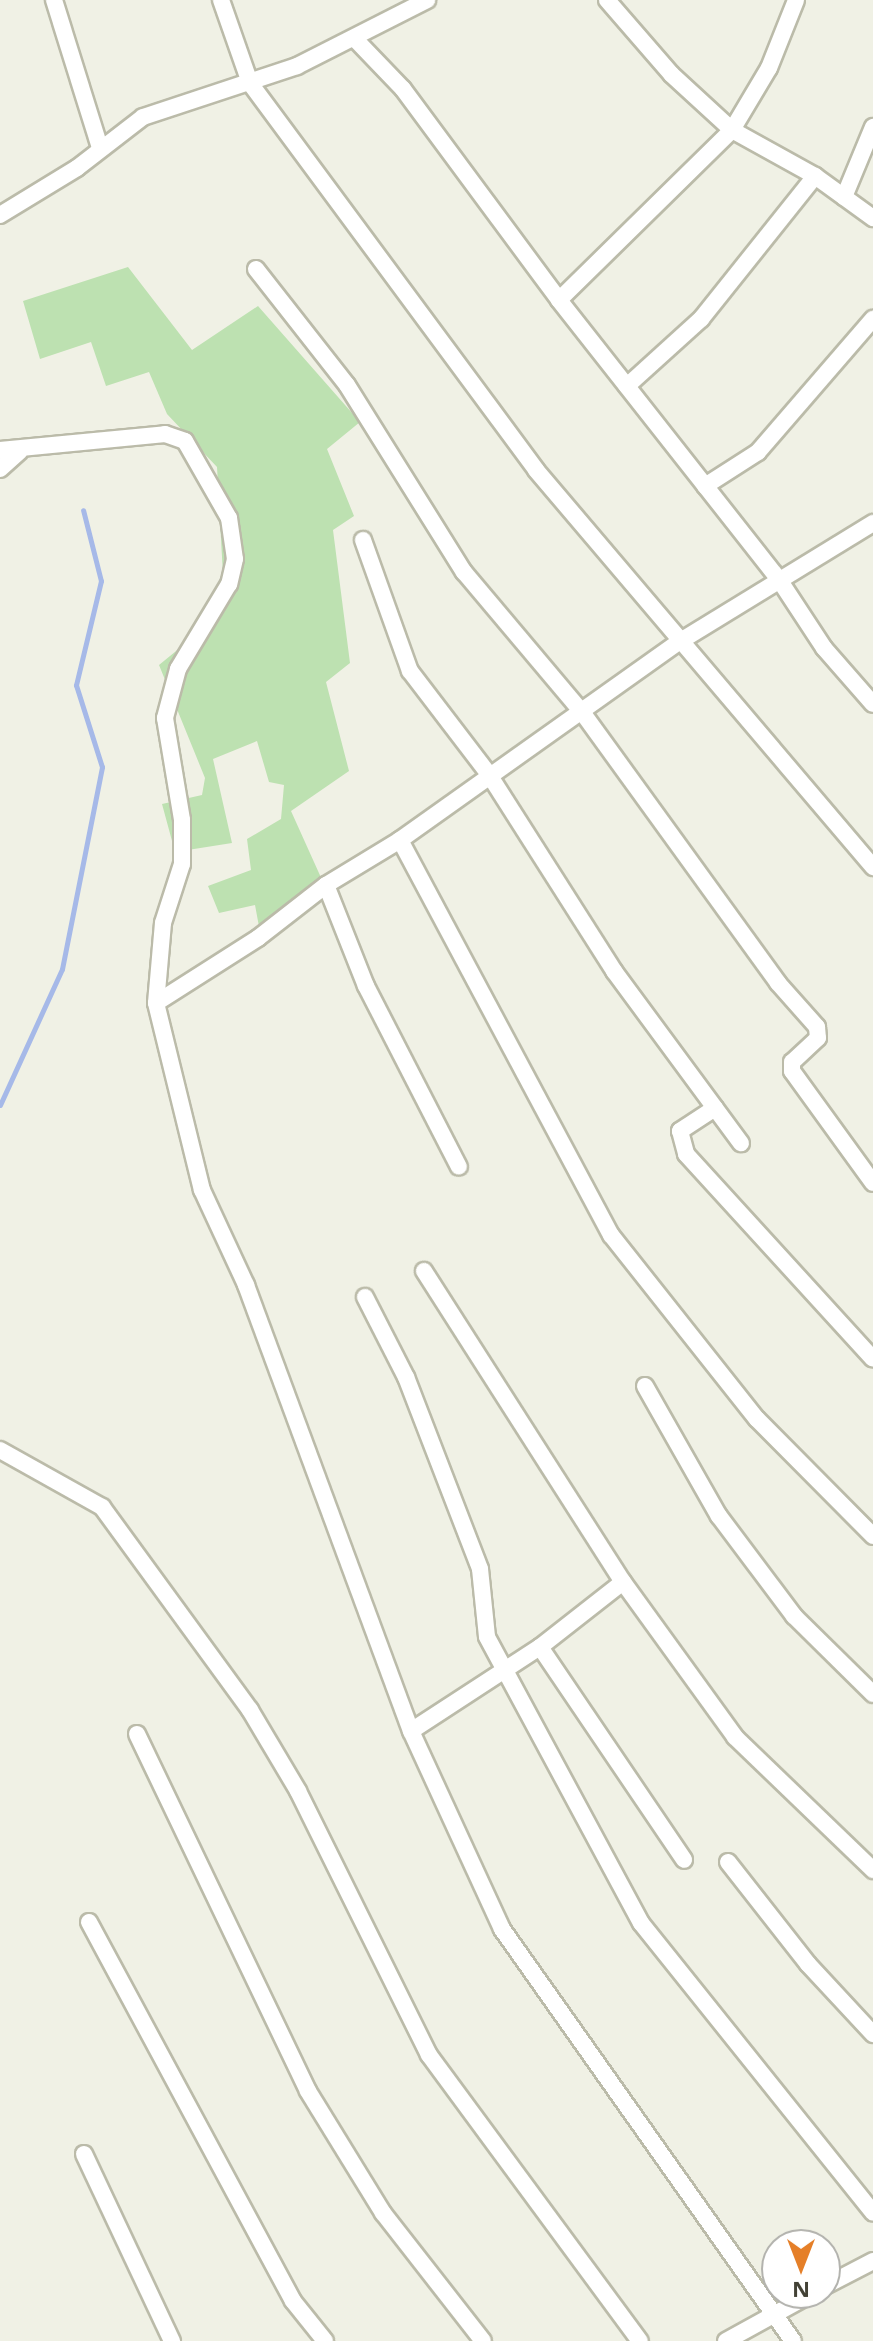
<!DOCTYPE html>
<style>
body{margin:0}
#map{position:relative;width:873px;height:2341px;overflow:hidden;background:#f0f1e5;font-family:"Noto Sans",sans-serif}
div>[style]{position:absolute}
.green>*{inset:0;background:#bde1b1}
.stream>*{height:5px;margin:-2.5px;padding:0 2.5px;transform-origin:2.5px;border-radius:2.5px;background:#a6b9e8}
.roads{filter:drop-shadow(2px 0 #bbbba9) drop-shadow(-2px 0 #bbbba9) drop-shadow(0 2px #bbbba9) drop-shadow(0 -2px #bbbba9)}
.street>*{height:16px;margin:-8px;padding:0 8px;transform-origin:8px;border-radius:8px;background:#fff}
span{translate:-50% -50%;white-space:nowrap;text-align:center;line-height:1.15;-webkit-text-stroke:8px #fff;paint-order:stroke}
.north{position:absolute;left:761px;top:2229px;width:80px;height:80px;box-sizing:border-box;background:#fff;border:2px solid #b3b3ae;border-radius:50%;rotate:180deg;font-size:22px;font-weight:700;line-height:32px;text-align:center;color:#424135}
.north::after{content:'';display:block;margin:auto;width:28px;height:36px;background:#e57f28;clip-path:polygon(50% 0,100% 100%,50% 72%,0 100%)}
</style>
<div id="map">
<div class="green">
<i style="clip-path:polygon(128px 267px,192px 350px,258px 306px,360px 422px,327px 449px,354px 516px,333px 530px,350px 663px,326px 682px,349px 771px,291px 811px,323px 882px,260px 932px,255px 905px,219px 913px,208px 886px,251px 870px,247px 839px,281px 819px,284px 785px,269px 782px,257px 741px,213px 759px,232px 843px,175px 852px,162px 804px,202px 795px,205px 778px,159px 665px,225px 611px,217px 467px,167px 414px,149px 372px,106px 386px,91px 342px,40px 359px,23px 301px)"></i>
</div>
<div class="stream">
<i style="left:0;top:1105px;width:149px;rotate:-65.5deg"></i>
<i style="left:62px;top:969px;width:206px;rotate:-78.8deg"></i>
<i style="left:102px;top:767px;width:86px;rotate:-107.6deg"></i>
<i style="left:76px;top:685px;width:107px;rotate:-76.5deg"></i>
<i style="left:101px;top:581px;width:73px;rotate:-104.2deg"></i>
</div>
<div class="roads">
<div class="street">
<i style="left:54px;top:0;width:155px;rotate:72.7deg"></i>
<i style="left:221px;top:0;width:88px;rotate:70.7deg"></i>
<i style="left:250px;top:83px;width:481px;rotate:53.5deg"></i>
<i style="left:536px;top:470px;width:521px;rotate:49.67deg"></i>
<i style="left:607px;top:0;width:98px;rotate:49.1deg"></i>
<i style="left:671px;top:74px;width:83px;rotate:42.6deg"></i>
<i style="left:732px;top:130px;width:95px;rotate:29deg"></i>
<i style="left:815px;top:176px;width:72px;rotate:35.9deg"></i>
<i style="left:355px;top:39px;width:69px;rotate:46.2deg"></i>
<i style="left:403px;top:89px;width:262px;rotate:53.5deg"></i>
<i style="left:559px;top:300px;width:354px;rotate:51.8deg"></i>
<i style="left:778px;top:578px;width:84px;rotate:56.7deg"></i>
<i style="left:824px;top:648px;width:74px;rotate:48.8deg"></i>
<i style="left:844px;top:197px;width:76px;rotate:-67.5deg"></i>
<i style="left:0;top:215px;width:90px;rotate:-31.4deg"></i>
<i style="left:77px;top:168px;width:83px;rotate:-37.7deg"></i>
<i style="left:143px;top:117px;width:162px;rotate:-18.3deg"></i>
<i style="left:297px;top:66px;width:146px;rotate:-26.9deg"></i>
<i style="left:256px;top:269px;width:147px;rotate:51.9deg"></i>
<i style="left:347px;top:385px;width:221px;rotate:58deg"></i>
<i style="left:464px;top:572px;width:183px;rotate:49.9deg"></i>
<i style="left:582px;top:712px;width:334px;rotate:54.1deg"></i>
<i style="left:778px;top:983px;width:59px;rotate:48.4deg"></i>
<i style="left:817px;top:1027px;width:11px;rotate:85deg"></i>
<i style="left:818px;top:1038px;width:35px;rotate:137deg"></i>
<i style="left:792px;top:1062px;width:9px;rotate:90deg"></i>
<i style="left:792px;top:1071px;width:138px;rotate:54.1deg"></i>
<i style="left:559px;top:300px;width:243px;rotate:-44.5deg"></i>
<i style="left:732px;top:130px;width:72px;rotate:-59.2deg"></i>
<i style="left:769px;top:68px;width:73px;rotate:-68.3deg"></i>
<i style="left:627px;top:386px;width:100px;rotate:-42.2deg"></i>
<i style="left:701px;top:319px;width:183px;rotate:-51.4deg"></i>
<i style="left:0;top:450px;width:166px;rotate:-5.5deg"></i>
<i style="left:165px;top:434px;width:21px;rotate:19deg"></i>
<i style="left:185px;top:441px;width:89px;rotate:60.3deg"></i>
<i style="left:229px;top:518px;width:41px;rotate:81.7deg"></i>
<i style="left:235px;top:559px;width:26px;rotate:103deg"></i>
<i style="left:229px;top:584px;width:99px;rotate:121deg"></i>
<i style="left:178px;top:669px;width:51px;rotate:104.9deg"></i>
<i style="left:165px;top:718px;width:103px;rotate:80.5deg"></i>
<i style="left:182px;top:820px;width:44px;rotate:90deg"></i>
<i style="left:182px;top:864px;width:62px;rotate:107.9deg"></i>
<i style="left:163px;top:923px;width:80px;rotate:95deg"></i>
<i style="left:156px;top:1003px;width:193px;rotate:76.2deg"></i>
<i style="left:202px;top:1190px;width:105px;rotate:65.1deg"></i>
<i style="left:246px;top:1285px;width:476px;rotate:69.7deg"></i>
<i style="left:411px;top:1731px;width:218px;rotate:65.3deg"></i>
<i style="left:502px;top:1929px;width:504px;rotate:54.77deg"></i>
<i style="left:0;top:469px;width:27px;rotate:-42deg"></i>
<i style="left:705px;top:486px;width:63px;rotate:-32.7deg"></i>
<i style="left:758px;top:452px;width:176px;rotate:-49.2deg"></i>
<i style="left:363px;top:540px;width:139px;rotate:70.3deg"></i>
<i style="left:410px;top:671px;width:128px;rotate:52.6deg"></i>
<i style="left:488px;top:773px;width:235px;rotate:57.5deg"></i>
<i style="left:614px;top:971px;width:214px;rotate:53.6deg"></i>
<i style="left:400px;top:840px;width:448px;rotate:61.9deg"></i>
<i style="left:611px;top:1235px;width:235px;rotate:51.6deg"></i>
<i style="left:757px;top:1419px;width:165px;rotate:45.2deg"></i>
<i style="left:326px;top:885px;width:109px;rotate:68.4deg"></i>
<i style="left:366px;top:986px;width:203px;rotate:62.8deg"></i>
<i style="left:156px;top:1003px;width:121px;rotate:-32.5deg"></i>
<i style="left:258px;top:938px;width:86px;rotate:-37.9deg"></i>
<i style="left:326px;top:885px;width:87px;rotate:-31.3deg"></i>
<i style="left:400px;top:840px;width:342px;rotate:-35.4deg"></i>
<i style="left:679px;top:642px;width:228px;rotate:-31.5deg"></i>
<i style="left:715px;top:1108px;width:42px;rotate:146.7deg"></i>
<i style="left:680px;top:1131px;width:24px;rotate:75deg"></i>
<i style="left:686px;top:1154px;width:277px;rotate:47.6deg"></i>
<i style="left:424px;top:1271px;width:369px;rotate:57.4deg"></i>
<i style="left:623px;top:1582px;width:191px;rotate:54.1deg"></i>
<i style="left:735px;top:1737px;width:192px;rotate:43.9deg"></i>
<i style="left:365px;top:1297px;width:90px;rotate:62.9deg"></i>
<i style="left:406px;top:1377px;width:206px;rotate:68.9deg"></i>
<i style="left:480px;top:1569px;width:68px;rotate:84.1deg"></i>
<i style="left:487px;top:1637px;width:325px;rotate:61.7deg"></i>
<i style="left:641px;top:1923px;width:371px;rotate:51.3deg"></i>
<i style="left:645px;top:1386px;width:150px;rotate:60.4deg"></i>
<i style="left:719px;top:1516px;width:125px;rotate:53.1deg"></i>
<i style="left:794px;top:1616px;width:111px;rotate:44.6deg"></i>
<i style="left:0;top:1450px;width:117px;rotate:29.2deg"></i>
<i style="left:102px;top:1507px;width:251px;rotate:53.9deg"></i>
<i style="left:250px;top:1710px;width:94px;rotate:59.3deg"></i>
<i style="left:298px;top:1791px;width:295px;rotate:63.6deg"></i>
<i style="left:429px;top:2055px;width:355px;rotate:53.6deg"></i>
<i style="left:540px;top:1647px;width:257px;rotate:55.9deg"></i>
<i style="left:411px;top:1731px;width:154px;rotate:-33.1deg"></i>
<i style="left:540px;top:1647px;width:105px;rotate:-38.1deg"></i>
<i style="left:137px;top:1734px;width:396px;rotate:64.4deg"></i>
<i style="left:308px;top:2091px;width:143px;rotate:58.4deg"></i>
<i style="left:383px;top:2213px;width:162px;rotate:52deg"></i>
<i style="left:728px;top:1862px;width:130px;rotate:51.9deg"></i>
<i style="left:808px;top:1964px;width:96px;rotate:47.1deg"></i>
<i style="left:89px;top:1922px;width:430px;rotate:61.7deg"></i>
<i style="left:293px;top:2301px;width:51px;rotate:51.3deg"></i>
<i style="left:84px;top:2154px;width:207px;rotate:64.8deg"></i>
<i style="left:825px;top:2286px;width:54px;rotate:-27.5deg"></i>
<i style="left:726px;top:2341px;width:99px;rotate:-28.9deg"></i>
</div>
</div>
<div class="north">N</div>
</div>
